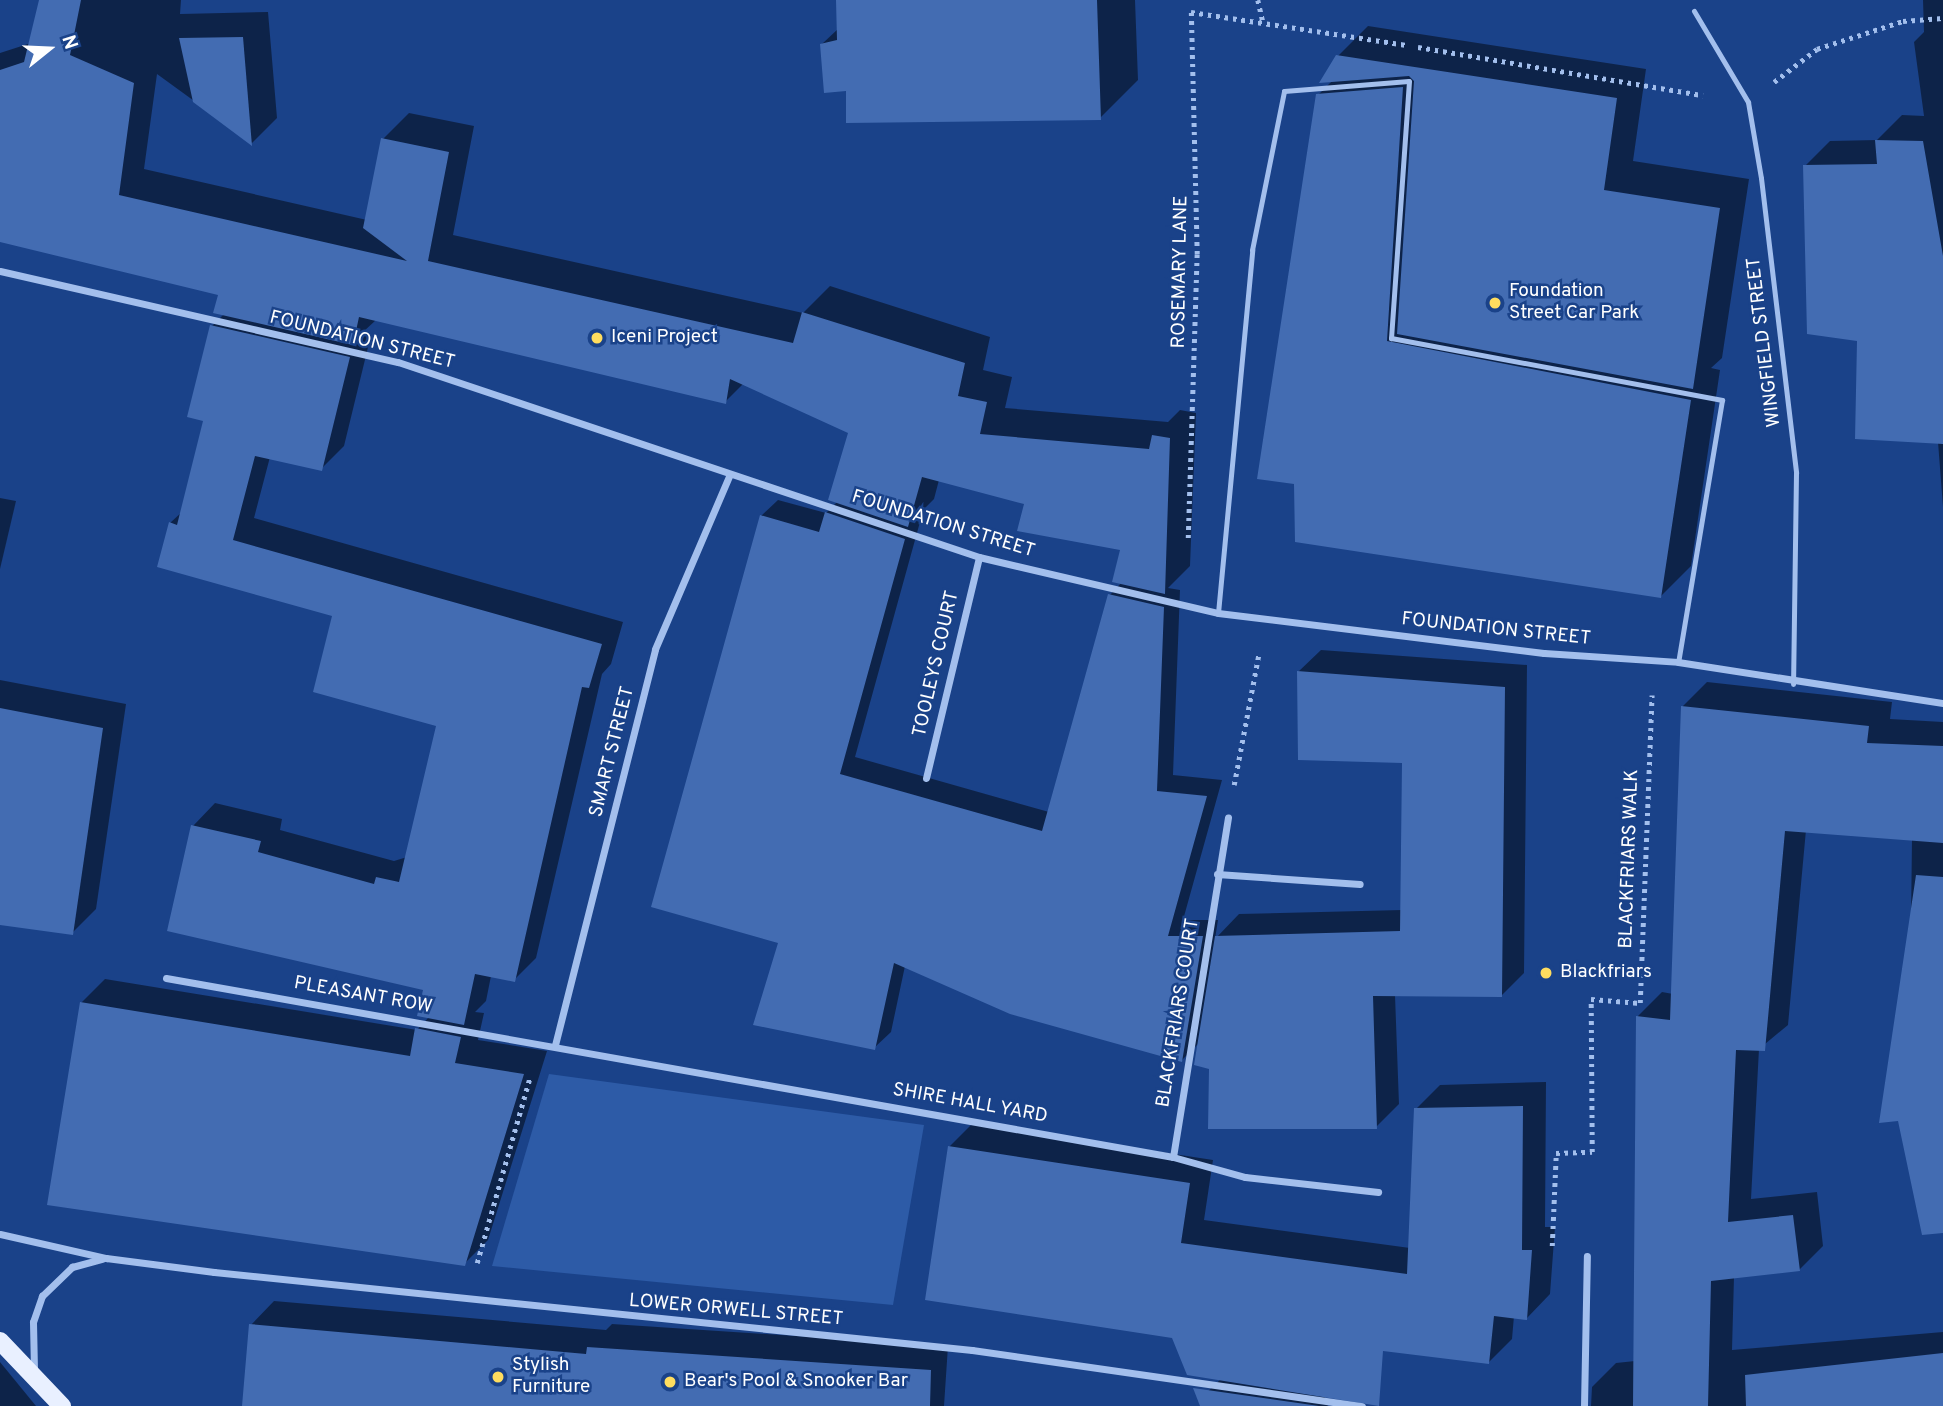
<!DOCTYPE html>
<style>
body{margin:0}
#map{position:relative;width:1943px;height:1406px;overflow:hidden;background:#1a4289;font-family:Overpass,sans-serif}
div>[style]{position:absolute}
.green>*{inset:0;background:#2d5ba7}
.shadow>*{inset:0;background:#0007}
.building>*{inset:0;background:#436cb2}
.path>*{height:4.5px;margin-top:-2.25px;transform-origin:0;background:repeating-linear-gradient(90deg,#a3bfed 0 3.5px,transparent 0 8.5px)}
.lane>*{height:5px;margin:-2.5px;padding:0 2.5px;transform-origin:2.5px;border-radius:2.5px;background:#a3bfed}
.street>*{height:7px;margin:-3.5px;padding:0 3.5px;transform-origin:3.5px;border-radius:3.5px;background:#a3bfed}
.primary>*{height:18px;margin:-9px;padding:0 9px;transform-origin:9px;border-radius:9px;background:#e9f0ff}
.dots>*{width:19px;height:19px;translate:-50% -50%;box-sizing:border-box;border:4px solid #1a4289;border-radius:50%}
span{translate:-50% -50%;white-space:nowrap;text-align:center;line-height:1.15;-webkit-text-stroke:5px #1a4289;paint-order:stroke}
.street-label{font-size:19px;color:#fff}
.poi-label{font-size:19px;color:#fff}
.left{translate:0 -50%;text-align:left}
.north{position:absolute;left:14px;top:14px;width:70px;height:70px;-webkit-text-stroke:5px #1a4289;paint-order:stroke;rotate:72deg;font-size:19px;font-weight:700;line-height:28px;text-align:center;color:#fff}
.north::after{content:'';display:block;margin:auto;width:24px;height:32px;background:#fff;clip-path:polygon(50% 0,100% 100%,50% 72%,0 100%)}
</style>
<div id="map">
<div class="green">
<i style="clip-path:polygon(549px 1074px,924px 1125px,893px 1305px,492px 1266px)"></i>
</div>
<div class="shadow">
<i style="clip-path:polygon(evenodd,41px 0,181px 0,180px 14px,268px 12px,277px 118px,252px 143px,157px 74px,144px 169px,367px 220px,383px 139px,409px 113px,474px 126px,453px 235px,803px 313px,830px 286px,990px 337px,983px 370px,1012px 377px,1005px 408px,1168px 422px,1180px 410px,1196px 413px,1190px 566px,1168px 588px,1180px 590px,1173px 775px,1222px 780px,1183px 920px,1218px 920px,1215px 939px,1239px 914px,1402px 910px,1404px 761px,1298px 672px,1321px 650px,1527px 665px,1524px 973px,1501px 996px,1395px 995px,1399px 1104px,1376px 1127px,1211px 1068px,1200px 1042px,1182px 1060px,905px 966px,891px 1032px,874px 1048px,780px 942px,761px 516px,778px 500px,826px 513px,838px 501px,850px 432px,744px 383px,725px 402px,376px 320px,362px 333px,371px 335px,344px 446px,321px 469px,270px 457px,254px 518px,623px 622px,611px 664px,602px 674px,536px 958px,514px 980px,491px 976px,486px 1001px,475px 1012px,484px 1013px,478px 1040px,547px 1051px,488px 1240px,464px 1264px,81px 1003px,105px 979px,417px 1030px,429px 1017px,425px 989px,193px 826px,215px 803px,282px 819px,280px 830px,394px 861px,407px 857px,438px 725px,335px 615px,170px 523px,183px 511px,206px 419px,212px 326px,224px 314px,220px 294px,0 240px,0 53px,31px 43px,41px 0,939px 480px,1026px 503px,1123px 549px,1122px 582px,1110px 595px,1049px 812px,855px 757px,920px 522px,913px 520px,934px 499px,939px 480px)"></i>
<i style="clip-path:polygon(840px 0,1135px 0,1138px 80px,1100px 118px,848px 89px,822px 44px,839px 28px)"></i>
<i style="clip-path:polygon(1923px 0,1943px 0,1943px 507px,1938px 442px,1859px 339px,1805px 166px,1830px 141px,1877px 140px,1902px 115px,1924px 116px,1914px 42px,1924px 32px)"></i>
<i style="clip-path:polygon(1368px 26px,1646px 69px,1633px 161px,1749px 179px,1722px 358px,1711px 368px,1720px 370px,1691px 566px,1661px 596px,1296px 540px,1318px 95px,1332px 81px,1338px 56px)"></i>
<i style="clip-path:polygon(0 498px,16px 501px,0 569px)"></i>
<i style="clip-path:polygon(0 680px,126px 704px,96px 909px,72px 933px,0 923px)"></i>
<i style="clip-path:polygon(1707px 682px,1892px 702px,1890px 719px,1943px 722px,1943px 1200px,1911px 920px,1912px 838px,1806px 830px,1788px 1025px,1759px 1049px,1751px 1199px,1817px 1192px,1823px 1246px,1799px 1270px,1734px 1277px,1732px 1350px,1943px 1332px,1943px 1406px,1591px 1406px,1592px 1387px,1616px 1363px,1635px 1361px,1638px 1016px,1662px 992px,1673px 994px,1683px 706px)"></i>
<i style="clip-path:polygon(1546px 1082px,1545px 1227px,1555px 1227px,1550px 1294px,1527px 1318px,1514px 1316px,1512px 1339px,1489px 1362px,1186px 1325px,949px 1147px,973px 1123px,1213px 1160px,1204px 1220px,1410px 1248px,1416px 1109px,1440px 1085px)"></i>
<i style="clip-path:polygon(274px 1301px,606px 1330px,612px 1324px,948px 1346px,944px 1406px,244px 1406px,251px 1325px)"></i>
<i style="clip-path:polygon(0 1362px,36px 1406px,0 1406px)"></i>
<i style="clip-path:polygon(1225px 1375px,1323px 1393px,1328px 1406px,1202px 1406px,1199px 1400px)"></i>
</div>
<div class="building">
<i style="clip-path:polygon(39px 0,81px 0,70px 55px,134px 83px,119px 195px,407px 261px,363px 228px,381px 138px,449px 152px,428px 261px,793px 343px,802px 312px,965px 363px,958px 396px,987px 402px,980px 434px,1149px 449px,1152px 435px,1170px 438px,1165px 594px,1112px 582px,1120px 550px,1017px 531px,1024px 504px,922px 477px,908px 527px,828px 500px,848px 433px,730px 379px,726px 404px,359px 317px,353px 345px,213px 313px,218px 295px,0 242px,0 70px,24px 62px)"></i>
<i style="clip-path:polygon(836px 0,1097px 0,1101px 120px,846px 123px,846px 91px,824px 93px,820px 44px,837px 40px)"></i>
<i style="clip-path:polygon(243px 37px,252px 146px,193px 102px,179px 38px)"></i>
<i style="clip-path:polygon(1336px 55px,1617px 98px,1604px 190px,1720px 208px,1693px 389px,1397px 334px,1414px 81px,1409px 76px,1319px 83px)"></i>
<i style="clip-path:polygon(1403px 87px,1387px 341px,1691px 400px,1661px 598px,1295px 542px,1294px 484px,1257px 479px,1316px 94px)"></i>
<i style="clip-path:polygon(1875px 140px,1923px 141px,1943px 256px,1943px 444px,1855px 439px,1857px 341px,1807px 334px,1803px 165px,1877px 164px)"></i>
<i style="clip-path:polygon(210px 325px,350px 357px,322px 471px,255px 456px,233px 540px,602px 644px,589px 688px,582px 687px,515px 982px,475px 974px,464px 1025px,417px 1016px,423px 990px,167px 931px,191px 825px,261px 841px,258px 852px,374px 884px,376px 877px,399px 882px,436px 726px,313px 692px,332px 616px,157px 567px,169px 522px,177px 525px,203px 421px,187px 417px)"></i>
<i style="clip-path:polygon(825px 512px,905px 539px,840px 774px,1042px 831px,1108px 594px,1164px 607px,1157px 791px,1207px 796px,1168px 936px,1203px 936px,1182px 1062px,1010px 1014px,894px 963px,875px 1050px,753px 1025px,778px 943px,651px 907px,760px 515px,819px 532px)"></i>
<i style="clip-path:polygon(1297px 671px,1505px 687px,1502px 997px,1373px 996px,1377px 1129px,1208px 1129px,1209px 1069px,1194px 1065px,1215px 936px,1400px 931px,1402px 763px,1298px 760px)"></i>
<i style="clip-path:polygon(1681px 706px,1869px 726px,1867px 743px,1943px 746px,1943px 843px,1785px 831px,1765px 1051px,1736px 1050px,1728px 1222px,1793px 1215px,1800px 1271px,1711px 1281px,1708px 1406px,1633px 1406px,1636px 1016px,1670px 1020px)"></i>
<i style="clip-path:polygon(0 708px,103px 728px,73px 935px,0 925px)"></i>
<i style="clip-path:polygon(1916px 875px,1943px 877px,1943px 1233px,1922px 1235px,1898px 1121px,1879px 1123px)"></i>
<i style="clip-path:polygon(80px 1002px,410px 1056px,415px 1028px,461px 1037px,455px 1063px,524px 1074px,465px 1266px,47px 1205px)"></i>
<i style="clip-path:polygon(1523px 1106px,1522px 1250px,1532px 1250px,1527px 1320px,1494px 1316px,1489px 1364px,1383px 1351px,1379px 1406px,1187px 1375px,1172px 1338px,925px 1300px,948px 1146px,1190px 1183px,1181px 1243px,1407px 1274px,1414px 1108px)"></i>
<i style="clip-path:polygon(249px 1324px,586px 1354px,587px 1347px,931px 1370px,930px 1406px,242px 1406px)"></i>
<i style="clip-path:polygon(1943px 1353px,1943px 1406px,1746px 1406px,1745px 1375px)"></i>
<i style="clip-path:polygon(1193px 1388px,1319px 1406px,1200px 1406px)"></i>
</div>
<div class="path">
<i style="left:1258px;top:0;width:23px;rotate:77deg"></i>
<i style="left:1418px;top:47px;width:289px;rotate:9.6deg"></i>
<i style="left:1774px;top:82px;width:54px;rotate:-37.5deg"></i>
<i style="left:1817px;top:49px;width:90px;rotate:-18deg"></i>
<i style="left:1903px;top:21px;width:40px;rotate:-4.3deg"></i>
<i style="left:1188px;top:538px;width:284px;rotate:-88.2deg"></i>
<i style="left:1197px;top:254px;width:242px;rotate:-91.4deg"></i>
<i style="left:1191px;top:12px;width:218px;rotate:8.7deg"></i>
<i style="left:1234px;top:785px;width:134px;rotate:-79.3deg"></i>
<i style="left:1552px;top:1246px;width:93px;rotate:-87.5deg"></i>
<i style="left:1556px;top:1153px;width:36px;rotate:-2deg"></i>
<i style="left:1592px;top:1152px;width:153px;rotate:-90.4deg"></i>
<i style="left:1591px;top:999px;width:49px;rotate:4.7deg"></i>
<i style="left:1640px;top:1003px;width:308px;rotate:-87.8deg"></i>
<i style="left:477px;top:1263px;width:193px;rotate:-74.1deg"></i>
</div>
<div class="lane">
<i style="left:1694px;top:11px;width:106px;rotate:59.3deg"></i>
<i style="left:1748px;top:102px;width:77px;rotate:80.3deg"></i>
<i style="left:1761px;top:178px;width:297px;rotate:83.2deg"></i>
<i style="left:1796px;top:473px;width:211px;rotate:90.8deg"></i>
<i style="left:1218px;top:613px;width:365px;rotate:-84.6deg"></i>
<i style="left:1252px;top:250px;width:162px;rotate:-78.6deg"></i>
<i style="left:1284px;top:91px;width:125px;rotate:-4.6deg"></i>
<i style="left:1409px;top:81px;width:258px;rotate:94deg"></i>
<i style="left:1391px;top:338px;width:337px;rotate:10.6deg"></i>
<i style="left:1722px;top:400px;width:266px;rotate:99.5deg"></i>
</div>
<div class="street">
<i style="left:0;top:271px;width:408px;rotate:12.9deg"></i>
<i style="left:398px;top:362px;width:613px;rotate:18.55deg"></i>
<i style="left:979px;top:557px;width:245px;rotate:13.2deg"></i>
<i style="left:1218px;top:613px;width:328px;rotate:7deg"></i>
<i style="left:1544px;top:653px;width:134px;rotate:3.8deg"></i>
<i style="left:1678px;top:662px;width:268px;rotate:8.8deg"></i>
<i style="left:926px;top:778px;width:227px;rotate:-76.5deg"></i>
<i style="left:1217px;top:874px;width:143px;rotate:4deg"></i>
<i style="left:166px;top:978px;width:1023px;rotate:10.08deg"></i>
<i style="left:1173px;top:1157px;width:75px;rotate:15.5deg"></i>
<i style="left:1245px;top:1177px;width:134px;rotate:6.4deg"></i>
<i style="left:555px;top:1045px;width:408px;rotate:-75.8deg"></i>
<i style="left:655px;top:649px;width:188px;rotate:-66.8deg"></i>
<i style="left:1173px;top:1157px;width:344px;rotate:-80.8deg"></i>
<i style="left:0;top:1234px;width:109px;rotate:12.8deg"></i>
<i style="left:106px;top:1258px;width:109px;rotate:7.4deg"></i>
<i style="left:214px;top:1272px;width:762px;rotate:5.88deg"></i>
<i style="left:972px;top:1350px;width:394px;rotate:8.2deg"></i>
<i style="left:34px;top:1370px;width:48px;rotate:-91.2deg"></i>
<i style="left:33px;top:1322px;width:28px;rotate:-71deg"></i>
<i style="left:42px;top:1296px;width:42px;rotate:-44deg"></i>
<i style="left:72px;top:1267px;width:31px;rotate:-15deg"></i>
<i style="left:1584px;top:1406px;width:150px;rotate:-88.9deg"></i>
</div>
<div class="primary">
<i style="left:0;top:1341px;width:90px;rotate:46.4deg"></i>
</div>
<div class="dots">
<i style="left:1495px;top:303px;background:#ffdd5f"></i>
<i style="left:597px;top:338px;background:#ffdd5f"></i>
<i style="left:1546px;top:973px;background:#ffdd5f"></i>
<i style="left:498px;top:1377px;background:#ffdd5f"></i>
<i style="left:670px;top:1382px;background:#ffdd5f"></i>
</div>
<div class="street-label">
<span style="left:1181px;top:272px;rotate:-89deg">ROSEMARY LANE</span>
<span style="left:362px;top:341px;rotate:14deg">FOUNDATION STREET</span>
<span style="left:1765px;top:342px;rotate:-97deg">WINGFIELD STREET</span>
<span style="left:943px;top:525px;rotate:17deg">FOUNDATION STREET</span>
<span style="left:1496px;top:630px;rotate:6deg">FOUNDATION STREET</span>
<span style="left:937px;top:664px;rotate:-77deg">TOOLEYS COURT</span>
<span style="left:613px;top:752px;rotate:-76deg">SMART STREET</span>
<span style="left:1630px;top:859px;rotate:-88deg">BLACKFRIARS WALK</span>
<span style="left:363px;top:996px;rotate:10deg">PLEASANT ROW</span>
<span style="left:1179px;top:1013px;rotate:-81deg">BLACKFRIARS COURT</span>
<span style="left:970px;top:1104px;rotate:10deg">SHIRE HALL YARD</span>
<span style="left:736px;top:1311px;rotate:5deg">LOWER ORWELL STREET</span>
</div>
<div class="poi-label">
<span class="left" style="left:1509px;top:303px">Foundation<br>Street Car Park</span>
<span class="left" style="left:611px;top:338px">Iceni Project</span>
<span class="left" style="left:1560px;top:973px">Blackfriars</span>
<span class="left" style="left:512px;top:1377px">Stylish<br>Furniture</span>
<span class="left" style="left:684px;top:1382px">Bear's Pool &amp; Snooker Bar</span>
</div>
<div class="north">N</div>
</div>
